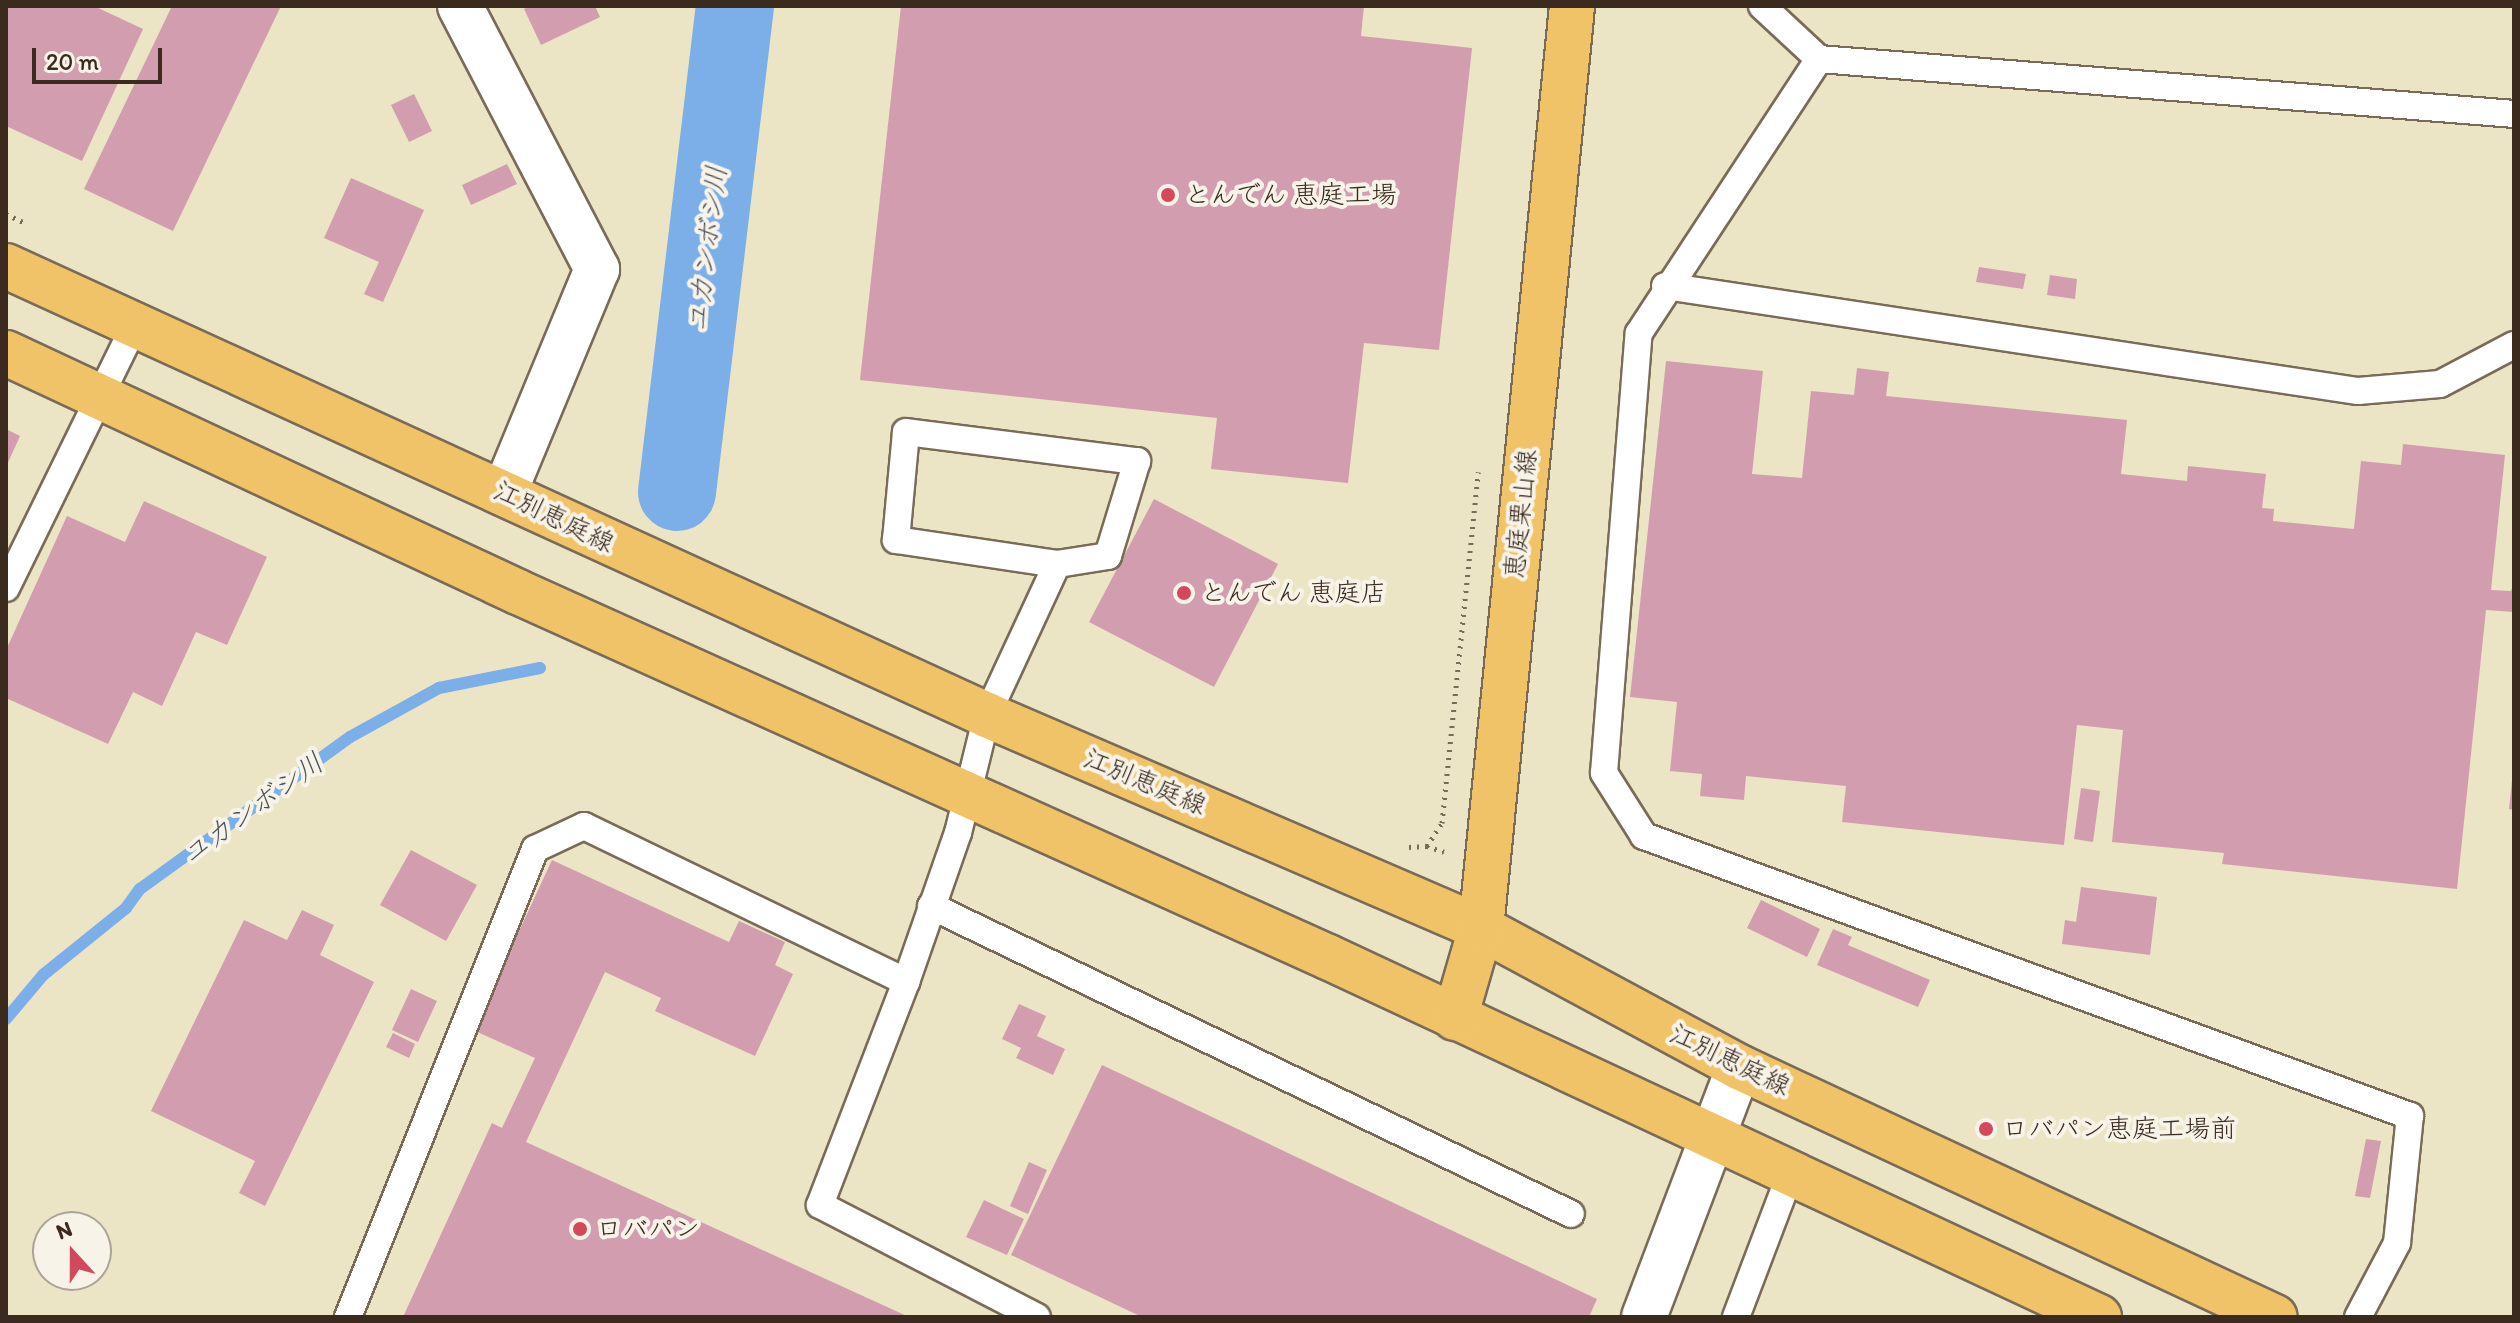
<!DOCTYPE html>
<meta charset="utf-8">
<style>
body{margin:0}
#map{position:relative;width:2520px;height:1323px;overflow:hidden;background:#ebe4c5;font-family:Itim,"Klee One",sans-serif}
div>[style]{position:absolute}
.stream>*{height:12px;margin:-6px;padding:0 6px;transform-origin:6px;border-radius:6px;background:#7caee8}
.river>*{height:78px;margin:-39px;padding:0 39px;transform-origin:39px;border-radius:39px;background:#7caee8}
.building>*{inset:0;background:#d39db0}
.path>*{height:5px;margin-top:-2.5px;transform-origin:0;background:repeating-linear-gradient(90deg,#796b58 0 2px,transparent 0 8px)}
.roads{filter:drop-shadow(2px 0 #796b58) drop-shadow(-2px 0 #796b58) drop-shadow(0 2px #796b58) drop-shadow(0 -2px #796b58)}
.lane>*{height:26px;margin:-13px;padding:0 13px;transform-origin:13px;border-radius:13px;background:#fff}
.street>*{height:44px;margin:-22px;padding:0 22px;transform-origin:22px;border-radius:22px;background:#fff}
.primary>*{height:44px;margin:-22px;padding:0 22px;transform-origin:22px;border-radius:22px;background:#f1c369}
.dots>*{width:22px;height:22px;translate:-50% -50%;box-sizing:border-box;border:4px solid #f7f3e8;border-radius:50%}
span{translate:-50% -50%;white-space:nowrap;text-align:center;line-height:1.15;-webkit-text-stroke:8px #f7f3e8;paint-order:stroke}
.poi-label{font-size:26px;color:#3b2a1e}
.left{translate:0 -50%;text-align:left}
.street-label{font-size:26px;color:#3b2a1e}
.water-label{font-size:28px;color:#4e525b;font-style:italic}
.frame{position:absolute;inset:0;border:8px solid #3b2a1e;pointer-events:none}
.north{position:absolute;left:32px;top:1211px;width:80px;height:80px;box-sizing:border-box;background:#f7f3e8;border:2px solid #aca397;border-radius:50%;rotate:339deg;font-size:22px;font-weight:700;line-height:32px;text-align:center;color:#3b2a1e}
.north::after{content:'';display:block;margin:auto;width:28px;height:36px;background:#d1495b;clip-path:polygon(50% 0,100% 100%,50% 72%,0 100%)}
.scale{position:absolute;left:32px;top:48px;width:130px;height:36px;box-sizing:border-box;border:4px solid #3b2a1e;border-top:0;padding-left:10px;font-size:24px;line-height:28px;white-space:nowrap;color:#3b2a1e;-webkit-text-stroke:6px #f7f3e8;paint-order:stroke}
</style>
<div id="map">
<div class="stream">
<i style="left:6px;top:1019px;width:57px;rotate:-49.9deg"></i>
<i style="left:43px;top:975px;width:107px;rotate:-38.9deg"></i>
<i style="left:126px;top:908px;width:24px;rotate:-54deg"></i>
<i style="left:140px;top:889px;width:259px;rotate:-35.9deg"></i>
<i style="left:350px;top:737px;width:102px;rotate:-28.8deg"></i>
<i style="left:439px;top:688px;width:103px;rotate:-11.2deg"></i>
</div>
<div class="river">
<i style="left:677px;top:492px;width:489px;rotate:-83.2deg"></i>
</div>
<div class="building">
<i style="clip-path:polygon(6px 6px,94px 6px,143px 29px,82px 161px,6px 126px)"></i>
<i style="clip-path:polygon(172px 6px,281px 6px,173px 231px,84px 189px)"></i>
<i style="clip-path:polygon(530px 6px,595px 6px,600px 17px,541px 45px,524px 9px)"></i>
<i style="clip-path:polygon(901px 6px,1364px 6px,1361px 36px,1472px 48px,1439px 350px,1364px 343px,1348px 483px,1211px 469px,1217px 418px,860px 380px)"></i>
<i style="clip-path:polygon(414px 94px,432px 131px,409px 142px,391px 105px)"></i>
<i style="clip-path:polygon(507px 164px,517px 184px,471px 205px,462px 185px)"></i>
<i style="clip-path:polygon(351px 178px,424px 210px,383px 302px,364px 294px,379px 262px,324px 238px)"></i>
<i style="clip-path:polygon(1979px 267px,2026px 274px,2023px 289px,1976px 282px)"></i>
<i style="clip-path:polygon(2050px 275px,2077px 279px,2075px 299px,2047px 295px)"></i>
<i style="clip-path:polygon(1666px 361px,1763px 371px,1752px 474px,1802px 478px,1811px 391px,1854px 395px,1857px 368px,1889px 372px,1886px 396px,2127px 420px,2121px 474px,2187px 481px,2188px 466px,2266px 474px,2262px 508px,2274px 509px,2273px 521px,2354px 529px,2361px 461px,2401px 465px,2403px 444px,2505px 455px,2491px 590px,2511px 591px,2514px 583px,2514px 612px,2486px 610px,2457px 889px,2222px 864px,2224px 853px,2112px 842px,2123px 730px,2077px 725px,2064px 845px,1842px 822px,1846px 786px,1746px 776px,1744px 800px,1700px 796px,1702px 774px,1670px 771px,1677px 702px,1630px 697px)"></i>
<i style="clip-path:polygon(6px 429px,20px 436px,6px 467px)"></i>
<i style="clip-path:polygon(1154px 499px,1278px 564px,1214px 687px,1089px 622px)"></i>
<i style="clip-path:polygon(144px 501px,267px 557px,227px 645px,196px 632px,162px 706px,133px 692px,108px 744px,6px 698px,6px 650px,67px 516px,125px 542px)"></i>
<i style="clip-path:polygon(2512px 780px,2514px 780px,2514px 810px,2509px 809px)"></i>
<i style="clip-path:polygon(2081px 788px,2100px 791px,2093px 842px,2074px 839px)"></i>
<i style="clip-path:polygon(411px 850px,477px 885px,446px 941px,380px 905px)"></i>
<i style="clip-path:polygon(552px 860px,729px 942px,739px 921px,785px 942px,775px 965px,793px 974px,755px 1056px,655px 1011px,661px 998px,605px 972px,526px 1142px,909px 1317px,403px 1317px,492px 1123px,502px 1128px,535px 1058px,473px 1030px)"></i>
<i style="clip-path:polygon(2081px 887px,2157px 897px,2150px 955px,2062px 944px,2065px 920px,2076px 922px)"></i>
<i style="clip-path:polygon(1761px 900px,1820px 929px,1807px 957px,1747px 928px)"></i>
<i style="clip-path:polygon(302px 910px,334px 925px,320px 955px,374px 982px,265px 1206px,239px 1193px,255px 1161px,151px 1111px,244px 920px,287px 940px)"></i>
<i style="clip-path:polygon(1833px 929px,1852px 937px,1848px 945px,1930px 980px,1918px 1007px,1817px 965px)"></i>
<i style="clip-path:polygon(411px 989px,437px 1001px,418px 1042px,392px 1030px)"></i>
<i style="clip-path:polygon(1019px 1004px,1046px 1016px,1037px 1036px,1065px 1049px,1053px 1075px,1016px 1058px,1021px 1048px,1002px 1039px)"></i>
<i style="clip-path:polygon(393px 1033px,415px 1044px,409px 1058px,386px 1047px)"></i>
<i style="clip-path:polygon(1102px 1065px,1597px 1299px,1589px 1317px,1142px 1317px,1011px 1255px)"></i>
<i style="clip-path:polygon(2366px 1139px,2381px 1141px,2370px 1198px,2355px 1196px)"></i>
<i style="clip-path:polygon(1029px 1162px,1047px 1170px,1028px 1214px,1010px 1206px)"></i>
<i style="clip-path:polygon(984px 1200px,1024px 1219px,1007px 1255px,966px 1237px)"></i>
</div>
<div class="path">
<i style="left:6px;top:214px;width:23px;rotate:25deg"></i>
<i style="left:1427px;top:846px;width:18px;rotate:19deg"></i>
<i style="left:1409px;top:847px;width:18px;rotate:-3deg"></i>
<i style="left:1427px;top:846px;width:27px;rotate:-57deg"></i>
<i style="left:1442px;top:823px;width:353px;rotate:-84.1deg"></i>
</div>
<div class="roads">
<div class="lane">
<i style="left:1762px;top:6px;width:78px;rotate:42.9deg"></i>
<i style="left:1665px;top:286px;width:701px;rotate:8.62deg"></i>
<i style="left:2358px;top:391px;width:82px;rotate:-4.9deg"></i>
<i style="left:2440px;top:384px;width:84px;rotate:-27.8deg"></i>
<i style="left:906px;top:432px;width:233px;rotate:7.2deg"></i>
<i style="left:1137px;top:461px;width:99px;rotate:107deg"></i>
<i style="left:1108px;top:556px;width:52px;rotate:171.1deg"></i>
<i style="left:1057px;top:564px;width:163px;rotate:-171.5deg"></i>
<i style="left:896px;top:540px;width:108px;rotate:-84.7deg"></i>
<i style="left:6px;top:588px;width:293px;rotate:-63.9deg"></i>
<i style="left:931px;top:906px;width:710px;rotate:25.7deg"></i>
<i style="left:906px;top:982px;width:158px;rotate:-70.8deg"></i>
<i style="left:958px;top:833px;width:122px;rotate:-76.2deg"></i>
<i style="left:987px;top:715px;width:166px;rotate:-65.1deg"></i>
<i style="left:348px;top:1317px;width:504px;rotate:-68.22deg"></i>
<i style="left:535px;top:849px;width:54px;rotate:-25.1deg"></i>
<i style="left:584px;top:826px;width:358px;rotate:25.8deg"></i>
<i style="left:906px;top:982px;width:239px;rotate:111.1deg"></i>
<i style="left:820px;top:1205px;width:244px;rotate:27.3deg"></i>
<i style="left:1736px;top:1317px;width:155px;rotate:-69.2deg"></i>
<i style="left:2358px;top:1317px;width:84px;rotate:-62.2deg"></i>
<i style="left:2397px;top:1243px;width:128px;rotate:-84.2deg"></i>
<i style="left:2410px;top:1116px;width:816px;rotate:-159.92deg"></i>
<i style="left:1644px;top:836px;width:75px;rotate:-122.4deg"></i>
<i style="left:1604px;top:773px;width:441px;rotate:-85.5deg"></i>
<i style="left:1639px;top:333px;width:328px;rotate:-56.7deg"></i>
<i style="left:1819px;top:59px;width:697px;rotate:4.52deg"></i>
</div>
<div class="street">
<i style="left:460px;top:6px;width:297px;rotate:62.5deg"></i>
<i style="left:597px;top:269px;width:243px;rotate:112.5deg"></i>
<i style="left:1644px;top:1317px;width:267px;rotate:-69.2deg"></i>
</div>
<div class="primary">
<i style="left:6px;top:266px;width:1079px;rotate:24.59deg"></i>
<i style="left:987px;top:715px;width:538px;rotate:23.32deg"></i>
<i style="left:1481px;top:928px;width:293px;rotate:28.3deg"></i>
<i style="left:1739px;top:1067px;width:591px;rotate:25.01deg"></i>
<i style="left:6px;top:353px;width:565px;rotate:25.02deg"></i>
<i style="left:518px;top:592px;width:888px;rotate:24.26deg"></i>
<i style="left:1328px;top:957px;width:851px;rotate:25.03deg"></i>
<i style="left:1455px;top:1018px;width:94px;rotate:-73.9deg"></i>
<i style="left:1481px;top:928px;width:926px;rotate:-84.36deg"></i>
</div>
</div>
<div class="dots">
<i style="left:1168px;top:195px;background:#d1495b"></i>
<i style="left:1184px;top:593px;background:#d1495b"></i>
<i style="left:1986px;top:1129px;background:#d1495b"></i>
<i style="left:580px;top:1229px;background:#d1495b"></i>
</div>
<div class="poi-label">
<span class="left" style="left:1184px;top:195px">とんでん 恵庭工場</span>
<span class="left" style="left:1200px;top:593px">とんでん 恵庭店</span>
<span class="left" style="left:2002px;top:1129px">ロバパン恵庭工場前</span>
<span class="left" style="left:596px;top:1229px">ロバパン</span>
</div>
<div class="street-label">
<span style="left:1521px;top:514px;rotate:-84deg">恵庭栗山線</span>
<span style="left:554px;top:517px;rotate:26deg">江別恵庭線</span>
<span style="left:1145px;top:782px;rotate:23deg">江別恵庭線</span>
<span style="left:1730px;top:1060px;rotate:26deg">江別恵庭線</span>
</div>
<div class="water-label">
<span style="left:706px;top:249px;rotate:-83deg">ユカンボシ川</span>
<span style="left:252px;top:808px;rotate:-36deg">ユカンボシ川</span>
</div>
<div class="frame"></div>
<div class="north">N</div>
<div class="scale">20 m</div>
</div>
